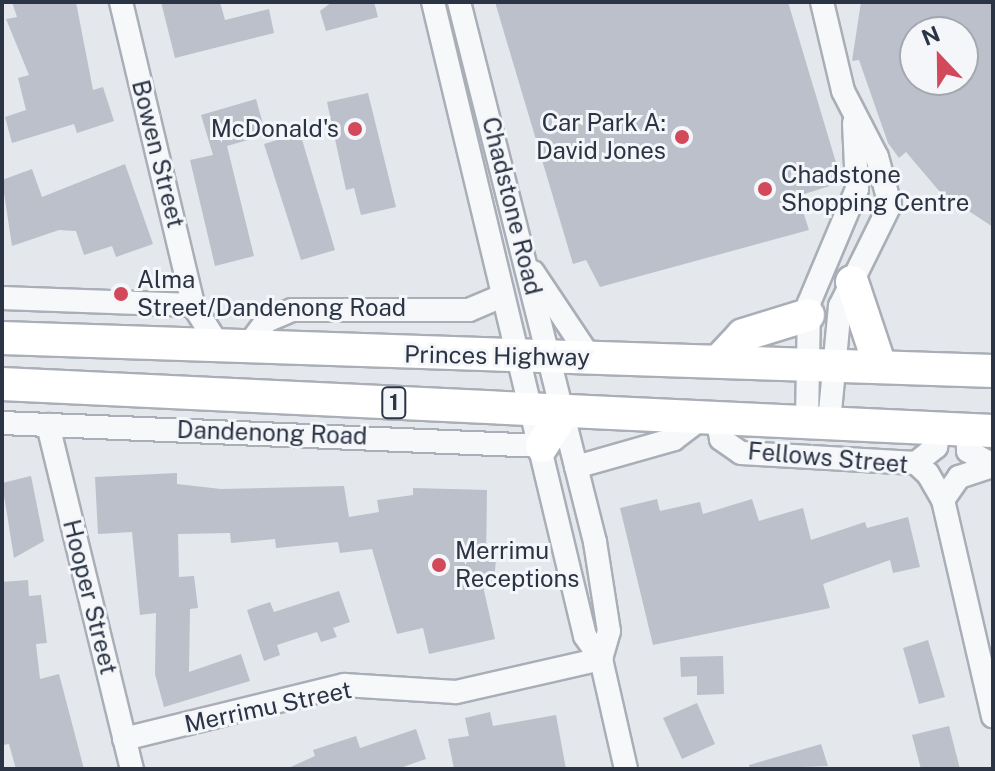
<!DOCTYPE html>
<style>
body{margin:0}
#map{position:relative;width:995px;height:771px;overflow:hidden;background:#e4e7ec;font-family:"Public Sans",sans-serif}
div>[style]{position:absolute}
.building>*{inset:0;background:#bbc0ca}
.roads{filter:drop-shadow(2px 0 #a9aeb7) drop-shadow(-2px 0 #a9aeb7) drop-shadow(0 2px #a9aeb7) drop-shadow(0 -2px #a9aeb7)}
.minor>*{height:22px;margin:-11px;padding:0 11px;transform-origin:11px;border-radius:11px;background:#f7f8fa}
.highway>*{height:32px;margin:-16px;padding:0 16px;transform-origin:16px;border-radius:16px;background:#fff}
.dots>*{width:22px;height:22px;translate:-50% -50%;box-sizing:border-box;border:4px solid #f4f6f9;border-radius:50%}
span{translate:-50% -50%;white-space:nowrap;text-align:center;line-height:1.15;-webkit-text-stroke:6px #f4f6f9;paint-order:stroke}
.shield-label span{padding:2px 6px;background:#f4f6f9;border:2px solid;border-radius:6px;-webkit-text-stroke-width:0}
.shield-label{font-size:22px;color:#2b3445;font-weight:700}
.poi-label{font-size:24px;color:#2b3445}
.right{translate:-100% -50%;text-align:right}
.left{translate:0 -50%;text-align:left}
.street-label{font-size:24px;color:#2b3445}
.frame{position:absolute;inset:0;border:4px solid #2b3445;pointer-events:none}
.north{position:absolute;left:899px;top:16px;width:80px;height:80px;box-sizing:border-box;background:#f4f6f9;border:2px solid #a4a8b1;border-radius:50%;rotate:338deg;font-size:22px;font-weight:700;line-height:32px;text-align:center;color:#2b3445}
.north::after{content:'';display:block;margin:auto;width:28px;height:36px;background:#d1495b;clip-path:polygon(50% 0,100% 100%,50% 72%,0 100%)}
</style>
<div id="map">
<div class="building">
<i style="clip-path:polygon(12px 2px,76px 2px,93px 90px,103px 87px,114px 121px,77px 133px,74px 124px,12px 143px,5px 117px,26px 110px,18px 78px,29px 75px,6px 19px,17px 17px)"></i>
<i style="clip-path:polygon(161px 2px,220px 2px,225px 20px,269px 9px,274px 33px,175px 58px)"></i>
<i style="clip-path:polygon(332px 2px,374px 2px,378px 17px,326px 31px,320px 11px)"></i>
<i style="clip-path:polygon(495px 2px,788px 2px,840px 176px,836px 184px,798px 196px,809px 230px,600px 287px,586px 260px,573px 264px)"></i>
<i style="clip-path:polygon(evenodd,861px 2px,993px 2px,993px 227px,940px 192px,906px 152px,899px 158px,888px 143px,859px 60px,852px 61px,861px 2px,915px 32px,963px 32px,963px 80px,915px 80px,915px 32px)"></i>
<i style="clip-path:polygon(368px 93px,396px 207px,361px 215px,354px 188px,346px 190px,327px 102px)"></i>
<i style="clip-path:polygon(256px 99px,266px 135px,227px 146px,254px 256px,215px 266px,190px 160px,213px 155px,201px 115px)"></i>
<i style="clip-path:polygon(300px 133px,335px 250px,301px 260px,264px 144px)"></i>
<i style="clip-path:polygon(125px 164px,153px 244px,116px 257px,112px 246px,84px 255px,76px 231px,59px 230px,12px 246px,2px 180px,32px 169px,42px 197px)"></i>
<i style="clip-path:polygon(177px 473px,177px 484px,221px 489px,344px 486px,349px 517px,379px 512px,377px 500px,413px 495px,413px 488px,487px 490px,486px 558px,496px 559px,494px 583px,482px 582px,495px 639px,429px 654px,423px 628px,397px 634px,372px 549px,340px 553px,338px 542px,276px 548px,275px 539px,231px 543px,230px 533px,178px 534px,179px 577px,194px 576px,198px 608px,190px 609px,189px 672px,241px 654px,250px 681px,164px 707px,155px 674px,156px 613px,140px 615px,132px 532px,98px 534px,95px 477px)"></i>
<i style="clip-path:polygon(31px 476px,44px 541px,14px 558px,2px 483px)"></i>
<i style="clip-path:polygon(657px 499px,660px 511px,700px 502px,703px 514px,752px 499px,759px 521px,803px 508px,811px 540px,865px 522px,867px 528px,908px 517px,920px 567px,893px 573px,890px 560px,823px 584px,830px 608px,653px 645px,620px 508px)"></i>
<i style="clip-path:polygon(28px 580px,29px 596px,41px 595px,47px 643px,36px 644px,40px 679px,59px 674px,84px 769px,16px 769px,9px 744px,2px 745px,2px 582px)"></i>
<i style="clip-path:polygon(339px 591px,350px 622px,333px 628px,337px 637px,321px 642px,317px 632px,277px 645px,280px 655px,264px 661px,247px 610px,270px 602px,274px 612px)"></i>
<i style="clip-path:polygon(928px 640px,945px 697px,919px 704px,903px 648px)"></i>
<i style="clip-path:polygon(723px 656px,724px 694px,697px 695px,697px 676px,681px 677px,680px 657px)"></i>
<i style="clip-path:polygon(697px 703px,715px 744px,682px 759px,663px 718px)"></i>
<i style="clip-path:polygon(490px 712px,493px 726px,556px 715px,566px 769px,454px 769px,448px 739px,469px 736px,465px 718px)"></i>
<i style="clip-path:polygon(949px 726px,960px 769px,921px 769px,912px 735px)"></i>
<i style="clip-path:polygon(416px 729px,426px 759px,397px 769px,286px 769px,315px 756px,313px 750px,356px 736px,360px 748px)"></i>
<i style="clip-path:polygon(821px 744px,828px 766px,750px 769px,749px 765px)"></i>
</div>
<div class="roads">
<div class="minor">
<i style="left:121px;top:2px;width:311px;rotate:76.6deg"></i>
<i style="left:433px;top:2px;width:652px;rotate:76.52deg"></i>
<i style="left:585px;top:636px;width:28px;rotate:55deg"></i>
<i style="left:601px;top:659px;width:113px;rotate:77.2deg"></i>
<i style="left:459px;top:2px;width:557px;rotate:75.86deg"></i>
<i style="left:595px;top:542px;width:90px;rotate:81.1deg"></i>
<i style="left:609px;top:631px;width:29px;rotate:106deg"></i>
<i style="left:822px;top:2px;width:91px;rotate:76.7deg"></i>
<i style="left:843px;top:91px;width:74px;rotate:62.7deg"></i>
<i style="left:877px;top:157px;width:50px;rotate:74.8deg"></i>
<i style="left:890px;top:205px;width:113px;rotate:116.3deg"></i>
<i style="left:840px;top:306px;width:117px;rotate:95.4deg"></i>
<i style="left:533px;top:272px;width:105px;rotate:56.3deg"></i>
<i style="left:2px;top:298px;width:191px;rotate:2.1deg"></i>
<i style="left:193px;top:305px;width:49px;rotate:57.6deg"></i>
<i style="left:246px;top:348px;width:34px;rotate:-53deg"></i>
<i style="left:266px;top:321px;width:28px;rotate:-23deg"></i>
<i style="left:292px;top:310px;width:177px"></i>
<i style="left:469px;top:310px;width:36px;rotate:-23deg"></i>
<i style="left:717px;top:418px;width:21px;rotate:79deg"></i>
<i style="left:721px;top:439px;width:24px;rotate:35deg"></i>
<i style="left:741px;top:453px;width:175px;rotate:3.3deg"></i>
<i style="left:916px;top:463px;width:16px;rotate:43deg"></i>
<i style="left:928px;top:474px;width:30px;rotate:60deg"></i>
<i style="left:943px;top:500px;width:222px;rotate:77deg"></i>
<i style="left:807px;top:421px;width:118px;rotate:-89deg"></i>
<i style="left:809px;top:303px;width:124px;rotate:-67.2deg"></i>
<i style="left:857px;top:189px;width:66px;rotate:-92.6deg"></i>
<i style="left:2px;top:423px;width:540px;rotate:2.44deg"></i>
<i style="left:48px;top:425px;width:354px;rotate:76.3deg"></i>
<i style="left:967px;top:430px;width:21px;rotate:87deg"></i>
<i style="left:968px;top:451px;width:29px;rotate:29deg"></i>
<i style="left:916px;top:463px;width:26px;rotate:-39deg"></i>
<i style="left:936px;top:447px;width:19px;rotate:-81deg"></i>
<i style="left:576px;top:467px;width:102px;rotate:-15.9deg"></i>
<i style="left:674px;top:439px;width:36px;rotate:-37deg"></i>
<i style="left:943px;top:500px;width:28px;rotate:-55deg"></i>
<i style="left:959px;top:477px;width:36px;rotate:-18deg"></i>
<i style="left:124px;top:739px;width:227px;rotate:-13.8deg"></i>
<i style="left:344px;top:685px;width:112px;rotate:3.6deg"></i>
<i style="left:456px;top:692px;width:149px;rotate:-12.8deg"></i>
</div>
<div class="highway">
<i style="left:852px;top:282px;width:85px;rotate:71.6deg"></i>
<i style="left:2px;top:338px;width:992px;rotate:1.91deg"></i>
<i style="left:719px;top:361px;width:35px;rotate:-47deg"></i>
<i style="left:743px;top:335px;width:68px;rotate:-17.1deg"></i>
<i style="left:2px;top:384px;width:992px;rotate:2.72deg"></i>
<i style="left:542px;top:446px;width:41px;rotate:-57.8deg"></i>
</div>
</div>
<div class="dots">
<i style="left:355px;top:129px;background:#d1495b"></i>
<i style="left:682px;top:137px;background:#d1495b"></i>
<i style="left:765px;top:189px;background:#d1495b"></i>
<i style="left:121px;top:294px;background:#d1495b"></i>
<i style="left:439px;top:565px;background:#d1495b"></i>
</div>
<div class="shield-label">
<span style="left:394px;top:403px">1</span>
</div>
<div class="poi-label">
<span class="right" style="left:666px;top:137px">Car Park A:<br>David Jones</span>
<span class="right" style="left:339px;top:129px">McDonald's</span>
<span class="left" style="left:781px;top:189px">Chadstone<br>Shopping Centre</span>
<span class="left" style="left:137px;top:294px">Alma<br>Street/Dandenong Road</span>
<span class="left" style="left:455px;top:565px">Merrimu<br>Receptions</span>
</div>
<div class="street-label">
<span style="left:158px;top:154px;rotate:76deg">Bowen Street</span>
<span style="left:512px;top:206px;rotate:76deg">Chadstone Road</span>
<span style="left:497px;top:356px;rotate:1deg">Princes Highway</span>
<span style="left:272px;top:433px;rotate:2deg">Dandenong Road</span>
<span style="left:828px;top:458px;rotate:5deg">Fellows Street</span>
<span style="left:90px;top:597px;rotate:76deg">Hooper Street</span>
<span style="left:268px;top:707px;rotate:-12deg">Merrimu Street</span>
</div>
<div class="frame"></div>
<div class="north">N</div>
</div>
